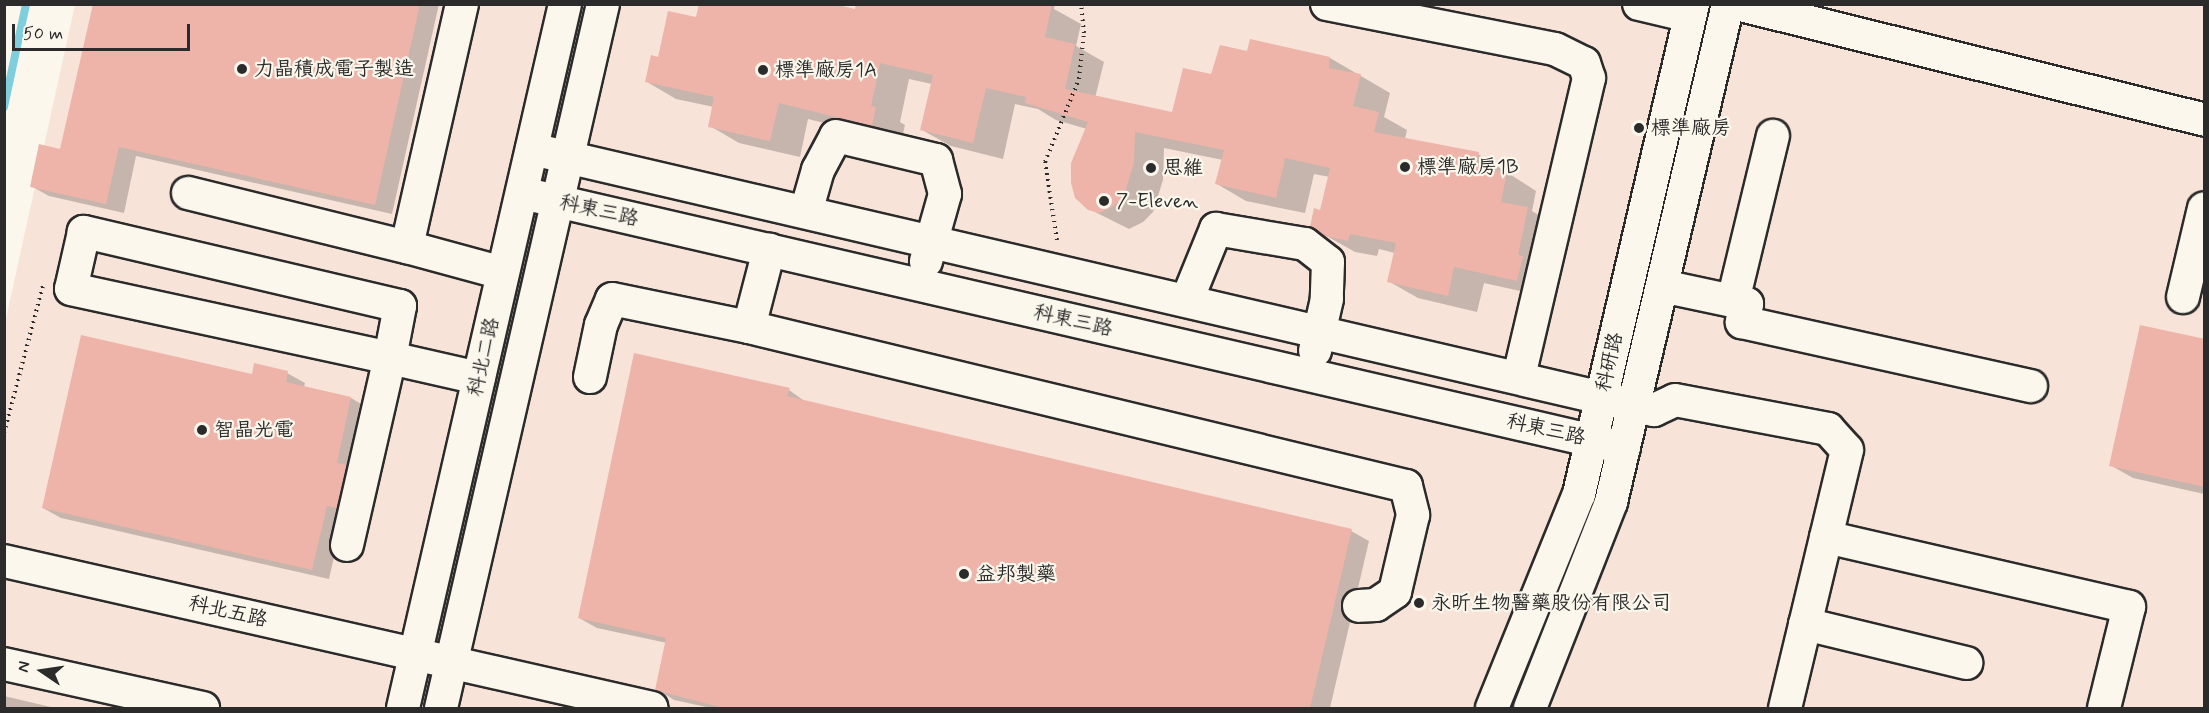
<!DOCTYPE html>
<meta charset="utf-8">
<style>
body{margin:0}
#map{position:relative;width:2209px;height:713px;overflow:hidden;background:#fbf7ec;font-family:Mynerve,"LXGW WenKai TC",sans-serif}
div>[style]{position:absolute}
.built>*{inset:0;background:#f7e3d8}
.shadow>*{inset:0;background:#0003}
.stream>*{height:8px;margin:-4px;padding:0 4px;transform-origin:4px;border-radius:4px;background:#7fcedd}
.building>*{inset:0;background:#eeb4aa}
.path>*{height:4px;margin-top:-2px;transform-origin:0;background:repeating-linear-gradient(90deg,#2b2b2b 0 1.5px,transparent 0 6px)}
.roads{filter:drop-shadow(2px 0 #2b2b2b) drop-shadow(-2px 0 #2b2b2b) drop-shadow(0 2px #2b2b2b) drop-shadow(0 -2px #2b2b2b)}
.minor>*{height:32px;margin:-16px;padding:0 16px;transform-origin:16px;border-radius:16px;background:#fbf7ec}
.dots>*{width:16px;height:16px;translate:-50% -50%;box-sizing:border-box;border:3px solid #fbf7ec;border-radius:50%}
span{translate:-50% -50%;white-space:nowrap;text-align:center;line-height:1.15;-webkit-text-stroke:4.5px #fbf7ec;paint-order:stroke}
.poi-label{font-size:20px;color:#2b2b2b}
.left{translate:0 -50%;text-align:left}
.street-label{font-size:20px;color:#2b2b2b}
.frame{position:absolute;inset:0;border:6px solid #2b2b2b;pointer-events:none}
.north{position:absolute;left:12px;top:641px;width:60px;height:60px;-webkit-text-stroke:4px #fbf7ec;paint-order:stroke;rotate:283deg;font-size:16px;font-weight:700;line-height:24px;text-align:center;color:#2b2b2b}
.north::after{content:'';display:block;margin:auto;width:21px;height:27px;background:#2b2b2b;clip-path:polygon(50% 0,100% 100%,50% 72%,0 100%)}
.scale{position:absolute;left:12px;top:24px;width:178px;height:27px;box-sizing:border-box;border:3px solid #2b2b2b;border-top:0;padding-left:8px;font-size:18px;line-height:21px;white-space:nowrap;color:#2b2b2b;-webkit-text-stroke:4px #fbf7ec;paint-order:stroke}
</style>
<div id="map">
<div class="built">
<i style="clip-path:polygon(75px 5px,2204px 5px,2204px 708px,4px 708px,5px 323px)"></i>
</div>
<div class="shadow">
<i style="clip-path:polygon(94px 4px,439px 4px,392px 214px,136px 156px,124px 213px,49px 196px,31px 186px,61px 151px)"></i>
<i style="clip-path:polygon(858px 4px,1055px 4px,1054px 9px,1081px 24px,1076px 46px,1104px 62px,1095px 98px,1173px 114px,1212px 76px,1248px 52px,1330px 58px,1390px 93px,1384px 117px,1407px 130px,1405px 139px,1478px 154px,1536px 191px,1532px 211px,1557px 226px,1547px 297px,1484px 283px,1477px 312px,1418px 298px,1388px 281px,1395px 253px,1379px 249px,1377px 256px,1355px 252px,1325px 235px,1321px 212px,1330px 177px,1314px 174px,1305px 213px,1246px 201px,1217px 184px,1223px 160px,1164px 148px,1163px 180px,1153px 212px,1143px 222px,1129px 229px,1089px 209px,1087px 129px,1056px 120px,1038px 109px,1015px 104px,1003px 159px,951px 146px,922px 130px,932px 84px,909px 79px,900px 122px,905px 125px,901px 142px,808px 119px,800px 157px,739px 143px,710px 126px,714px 107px,676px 99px,647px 82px,659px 59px,697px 19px,856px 11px)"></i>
<i style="clip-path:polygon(2204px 341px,2204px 494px,2133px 478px,2110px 465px)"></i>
<i style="clip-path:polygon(287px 373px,305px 383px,304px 387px,351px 398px,368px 408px,329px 579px,61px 518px,43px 508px,253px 376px)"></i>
<i style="clip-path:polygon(789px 390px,806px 402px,1351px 531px,1369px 541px,1330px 708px,711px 708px,674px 700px,657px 689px,667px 643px,597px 628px,579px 618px)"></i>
<i style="clip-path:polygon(4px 696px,55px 708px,4px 708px)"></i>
</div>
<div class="stream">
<i style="left:4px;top:107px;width:105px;rotate:-77.9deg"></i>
</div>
<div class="building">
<i style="clip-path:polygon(93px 4px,420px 4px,375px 205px,119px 147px,106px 204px,30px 187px,39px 144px,60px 149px)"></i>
<i style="clip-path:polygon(699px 4px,834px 4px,855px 9px,856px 4px,1052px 4px,1045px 37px,1075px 44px,1065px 89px,1172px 112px,1183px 68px,1211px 74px,1220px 45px,1247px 51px,1250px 39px,1330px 57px,1329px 68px,1361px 74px,1353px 106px,1379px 112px,1374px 132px,1479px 152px,1476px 165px,1507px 173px,1501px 202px,1528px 207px,1518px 255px,1523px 256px,1517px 281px,1454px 267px,1448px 296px,1387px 282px,1396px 243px,1350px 234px,1348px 241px,1324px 236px,1310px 227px,1314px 208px,1320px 210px,1330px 168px,1285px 158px,1276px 198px,1215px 184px,1224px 150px,1135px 132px,1134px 163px,1124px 195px,1114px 206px,1099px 213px,1088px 210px,1075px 198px,1071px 183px,1071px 163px,1088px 122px,1025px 103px,1026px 97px,986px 88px,973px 143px,920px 130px,933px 75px,880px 63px,871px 106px,876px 107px,872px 126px,779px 103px,770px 141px,708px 127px,714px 97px,645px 82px,651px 55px,658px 57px,668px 11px,696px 17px)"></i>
<i style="clip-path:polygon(2140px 325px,2205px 339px,2205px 487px,2109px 466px)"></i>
<i style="clip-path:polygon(81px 335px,252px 374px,254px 363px,288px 371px,286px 382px,351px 397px,337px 463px,347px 465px,337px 508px,327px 506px,312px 570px,42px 508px)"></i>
<i style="clip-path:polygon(634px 353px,790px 388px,787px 396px,1352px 529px,1310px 708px,723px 708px,655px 690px,666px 638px,578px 618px)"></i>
</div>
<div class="path">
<i style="left:1057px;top:240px;width:79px;rotate:-98.7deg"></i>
<i style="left:1045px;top:162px;width:90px;rotate:-67.7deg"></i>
<i style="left:1079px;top:79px;width:46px;rotate:-83.8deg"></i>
<i style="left:1084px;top:33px;width:29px;rotate:-96deg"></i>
<i style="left:4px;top:433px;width:153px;rotate:-75.2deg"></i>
</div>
<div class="roads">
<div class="minor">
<i style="left:462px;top:4px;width:249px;rotate:102.8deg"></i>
<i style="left:407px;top:247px;width:99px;rotate:15.2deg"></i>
<i style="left:1327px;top:4px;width:232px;rotate:11.2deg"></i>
<i style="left:1555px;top:49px;width:32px;rotate:26deg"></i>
<i style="left:1584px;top:63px;width:16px;rotate:72deg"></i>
<i style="left:1589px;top:78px;width:307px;rotate:103.2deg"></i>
<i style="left:1639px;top:4px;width:52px;rotate:13.2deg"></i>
<i style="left:1737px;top:4px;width:481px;rotate:13.9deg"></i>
<i style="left:532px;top:149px;width:1152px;rotate:13.1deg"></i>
<i style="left:1654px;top:410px;width:23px;rotate:-25deg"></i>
<i style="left:1675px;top:400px;width:156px;rotate:10.7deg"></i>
<i style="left:1828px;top:429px;width:28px;rotate:48deg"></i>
<i style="left:1847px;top:450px;width:265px;rotate:103.5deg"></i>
<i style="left:188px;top:193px;width:226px;rotate:13.9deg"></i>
<i style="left:522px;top:193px;width:1131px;rotate:13.03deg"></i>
<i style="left:806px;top:212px;width:44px;rotate:-74.1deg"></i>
<i style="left:818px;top:170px;width:38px;rotate:-62deg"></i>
<i style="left:836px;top:136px;width:103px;rotate:13.5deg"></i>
<i style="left:936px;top:160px;width:35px;rotate:75deg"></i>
<i style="left:945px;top:194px;width:70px;rotate:105.8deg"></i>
<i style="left:1662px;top:286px;width:87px;rotate:12deg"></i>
<i style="left:1747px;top:304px;width:19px;rotate:106deg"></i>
<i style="left:1742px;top:322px;width:296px;rotate:12.5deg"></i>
<i style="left:2183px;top:297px;width:91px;rotate:-76.7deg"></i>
<i style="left:1187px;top:300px;width:77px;rotate:-67.8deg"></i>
<i style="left:1216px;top:229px;width:90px;rotate:9.6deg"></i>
<i style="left:1305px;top:244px;width:29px;rotate:38deg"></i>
<i style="left:1328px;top:262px;width:37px;rotate:92deg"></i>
<i style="left:1327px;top:299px;width:53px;rotate:103deg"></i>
<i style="left:1733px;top:301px;width:170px;rotate:-76.4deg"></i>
<i style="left:749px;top:327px;width:80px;rotate:-75.4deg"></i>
<i style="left:590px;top:377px;width:53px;rotate:-78.1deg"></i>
<i style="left:601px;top:325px;width:28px;rotate:-67deg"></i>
<i style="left:612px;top:299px;width:140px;rotate:11.6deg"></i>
<i style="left:749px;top:327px;width:676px;rotate:13.6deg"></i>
<i style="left:1406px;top:486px;width:30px;rotate:76deg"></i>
<i style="left:1413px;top:515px;width:79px;rotate:103.2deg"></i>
<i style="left:1395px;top:592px;width:23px;rotate:146deg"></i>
<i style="left:1376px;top:605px;width:17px;rotate:177deg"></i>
<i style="left:1826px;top:537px;width:311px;rotate:13deg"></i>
<i style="left:2129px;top:607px;width:104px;rotate:103.9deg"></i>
<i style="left:347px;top:545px;width:192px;rotate:-77.1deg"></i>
<i style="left:390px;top:358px;width:53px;rotate:-79.1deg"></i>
<i style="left:400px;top:306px;width:325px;rotate:-166.8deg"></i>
<i style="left:84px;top:232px;width:58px;rotate:102.8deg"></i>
<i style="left:71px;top:289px;width:326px;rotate:12.2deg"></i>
<i style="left:390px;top:358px;width:91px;rotate:12.7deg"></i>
<i style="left:4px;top:561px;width:664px;rotate:12.78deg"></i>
<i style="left:1805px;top:624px;width:166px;rotate:13.6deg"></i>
<i style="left:4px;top:664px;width:204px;rotate:12.5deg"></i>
<i style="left:403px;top:708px;width:722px;rotate:-77.04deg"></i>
<i style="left:441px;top:708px;width:722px;rotate:-77.04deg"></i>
<i style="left:1492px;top:708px;width:231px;rotate:-67.9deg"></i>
<i style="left:1579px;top:494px;width:503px;rotate:-76.9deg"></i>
<i style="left:1530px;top:708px;width:221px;rotate:-68.5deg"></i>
<i style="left:1611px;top:502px;width:512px;rotate:-76.78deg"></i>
</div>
</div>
<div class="dots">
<i style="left:242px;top:69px;background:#2b2b2b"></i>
<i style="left:763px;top:70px;background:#2b2b2b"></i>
<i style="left:1639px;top:128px;background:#2b2b2b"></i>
<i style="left:1405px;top:167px;background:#2b2b2b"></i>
<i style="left:1151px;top:168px;background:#2b2b2b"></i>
<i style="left:1104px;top:201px;background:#2b2b2b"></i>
<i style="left:202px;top:430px;background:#2b2b2b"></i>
<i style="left:964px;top:574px;background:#2b2b2b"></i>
<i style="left:1419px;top:603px;background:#2b2b2b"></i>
</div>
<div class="poi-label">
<span class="left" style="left:254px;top:69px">力晶積成電子製造</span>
<span class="left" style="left:775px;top:70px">標準廠房1A</span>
<span class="left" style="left:1651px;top:128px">標準廠房</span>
<span class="left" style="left:1417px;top:167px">標準廠房1B</span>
<span class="left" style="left:1163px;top:168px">思維</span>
<span class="left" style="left:1116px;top:201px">7-Eleven</span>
<span class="left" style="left:214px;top:430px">智晶光電</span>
<span class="left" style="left:976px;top:574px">益邦製藥</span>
<span class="left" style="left:1431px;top:603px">永昕生物醫藥股份有限公司</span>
</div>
<div class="street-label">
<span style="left:599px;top:211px;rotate:13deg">科東三路</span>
<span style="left:1073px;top:321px;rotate:13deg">科東三路</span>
<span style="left:484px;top:357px;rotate:-77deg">科北二路</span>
<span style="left:1610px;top:362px;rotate:-77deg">科研路</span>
<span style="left:1546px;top:430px;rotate:13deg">科東三路</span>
<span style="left:228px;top:612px;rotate:13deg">科北五路</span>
</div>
<div class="frame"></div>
<div class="north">N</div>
<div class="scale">50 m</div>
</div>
